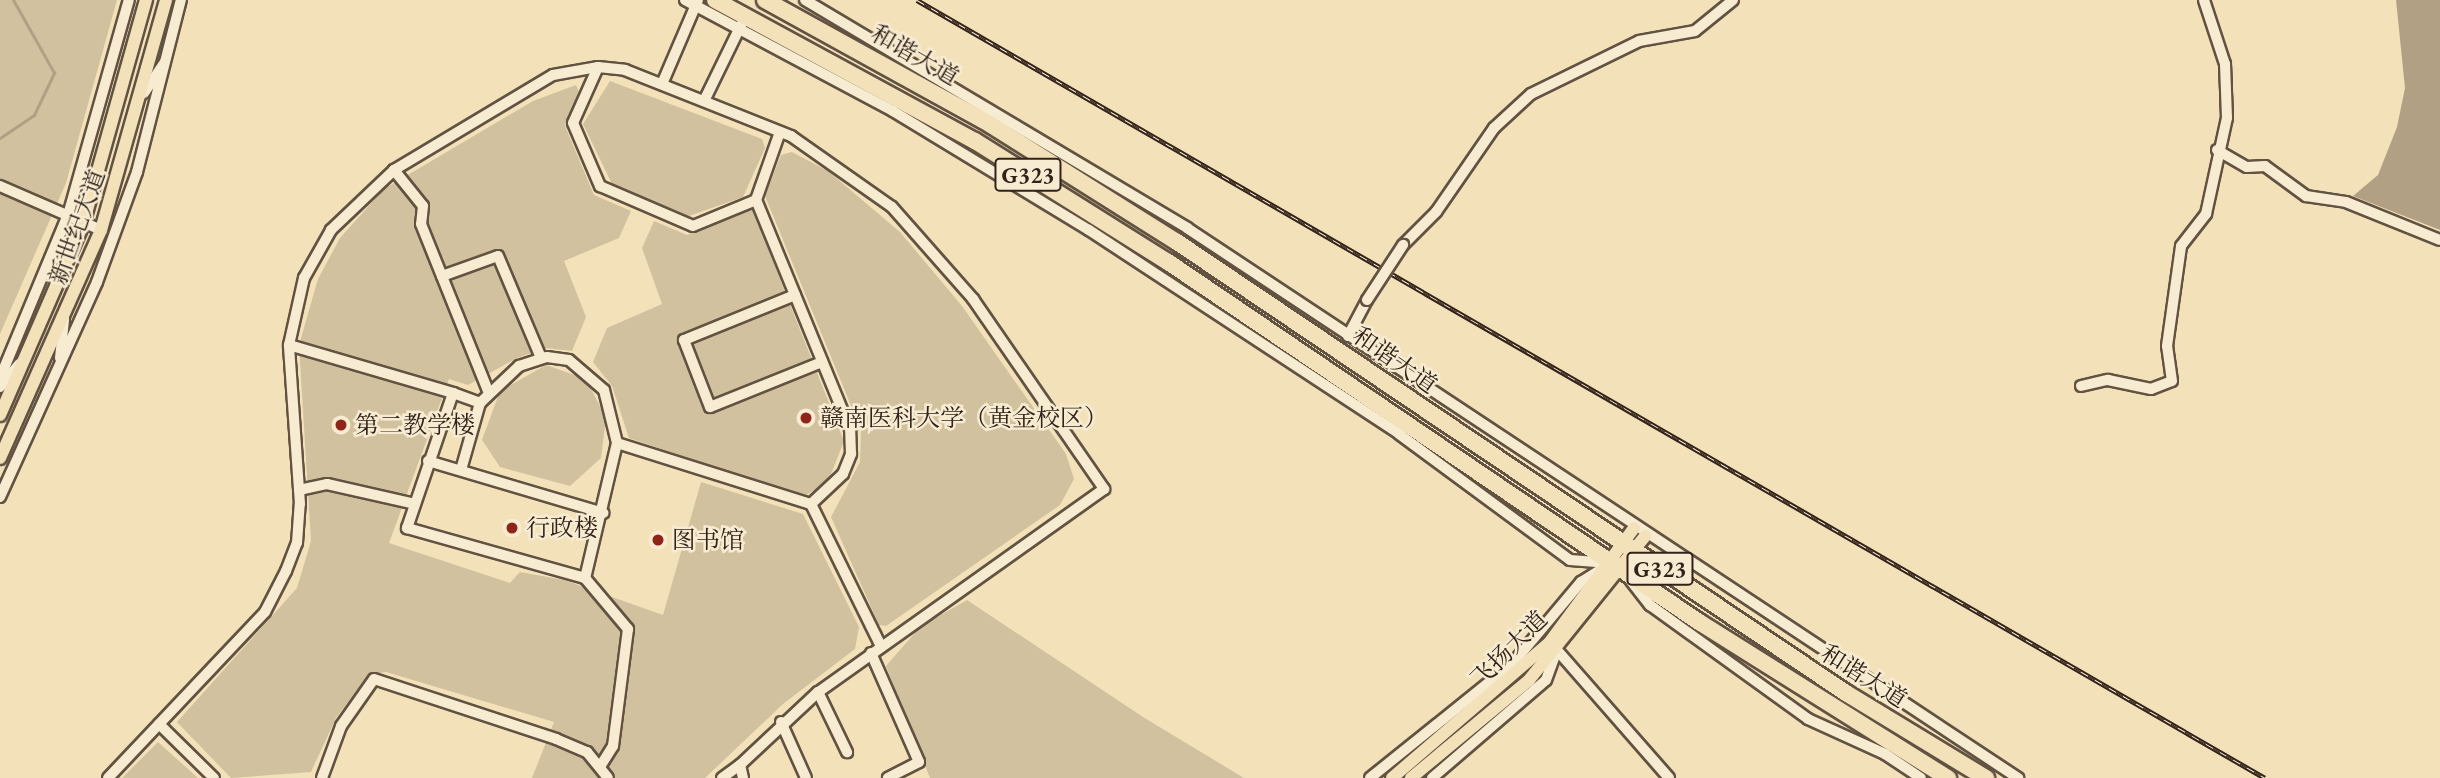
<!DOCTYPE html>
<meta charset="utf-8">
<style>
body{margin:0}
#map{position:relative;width:2440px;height:778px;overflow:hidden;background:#f3e1ba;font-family:"EB Garamond","Noto Serif SC",serif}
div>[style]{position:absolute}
.green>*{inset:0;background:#d2c19f}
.water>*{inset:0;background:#b1a083}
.stream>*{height:2.5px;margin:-1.25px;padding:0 1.25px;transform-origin:1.25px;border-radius:1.25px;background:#b1a083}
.roads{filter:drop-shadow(2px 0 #625241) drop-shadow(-2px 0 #625241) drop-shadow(0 2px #625241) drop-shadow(0 -2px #625241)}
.minor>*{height:10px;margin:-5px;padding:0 5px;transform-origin:5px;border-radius:5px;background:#f7ecd2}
.major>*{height:12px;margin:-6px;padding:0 6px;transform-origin:6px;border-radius:6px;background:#f3e1ba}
.highway>*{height:16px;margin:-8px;padding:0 8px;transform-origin:8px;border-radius:8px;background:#f3e1ba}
.rail>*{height:5px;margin-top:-2.5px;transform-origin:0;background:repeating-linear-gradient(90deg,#f7ecd2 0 8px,#322219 0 16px);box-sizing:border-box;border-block:2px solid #322219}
.bridges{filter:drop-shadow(2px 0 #625241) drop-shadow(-2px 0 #625241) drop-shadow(0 2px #625241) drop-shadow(0 -2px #625241)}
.minor-bridge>*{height:10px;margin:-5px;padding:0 5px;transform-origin:5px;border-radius:5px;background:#f7ecd2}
.dots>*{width:19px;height:19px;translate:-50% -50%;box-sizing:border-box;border:4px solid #f7ecd2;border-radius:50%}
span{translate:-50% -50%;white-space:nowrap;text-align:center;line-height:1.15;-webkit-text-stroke:5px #f7ecd2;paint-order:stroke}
.shield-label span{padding:2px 5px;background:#f7ecd2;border:2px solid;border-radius:5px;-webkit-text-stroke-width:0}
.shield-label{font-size:23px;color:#322219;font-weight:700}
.street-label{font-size:24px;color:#322219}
.poi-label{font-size:24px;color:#322219}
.left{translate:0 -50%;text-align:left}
</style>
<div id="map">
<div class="green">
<i style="clip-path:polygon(0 0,117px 0,66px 183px,0 334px)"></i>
<i style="clip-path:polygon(610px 81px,762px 139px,765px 148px,743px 197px,689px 216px,612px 184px,583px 124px)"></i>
<i style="clip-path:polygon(576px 85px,580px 94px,565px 126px,594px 195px,631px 211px,619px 238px,564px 261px,586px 317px,572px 351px,546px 348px,517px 358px,468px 385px,449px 379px,389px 543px,510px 583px,520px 572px,564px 580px,663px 615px,701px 482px,803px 514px,859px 627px,855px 649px,783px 704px,705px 778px,532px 778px,554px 722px,386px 672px,368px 675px,336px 718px,311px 772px,231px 778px,177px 722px,297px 588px,311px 541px,299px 345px,318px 279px,340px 238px,384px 189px,533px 101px)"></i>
<i style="clip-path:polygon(792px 152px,828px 171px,900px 232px,962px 306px,1066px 454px,1074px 479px,1060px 505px,886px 626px,879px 625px,831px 517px,860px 462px,861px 430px,765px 196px,781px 155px)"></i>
<i style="clip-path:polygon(752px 208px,844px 441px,828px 482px,803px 497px,629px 438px,612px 386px,593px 362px,607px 328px,662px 304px,642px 248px,654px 221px,687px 235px)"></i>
<i style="clip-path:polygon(546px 365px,586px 379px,606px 418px,601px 458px,570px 486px,500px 467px,482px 440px,500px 391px)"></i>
<i style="clip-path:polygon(967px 600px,1143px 717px,1244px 778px,930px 778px,886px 666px,920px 627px)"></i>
<i style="clip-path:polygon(158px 742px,198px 778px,122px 778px)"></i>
</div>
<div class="water">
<i style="clip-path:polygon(2396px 0,2440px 0,2440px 230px,2353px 196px,2378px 175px,2397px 127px,2405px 88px)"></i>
</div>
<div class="stream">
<i style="left:0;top:138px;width:41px;rotate:-34.1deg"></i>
<i style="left:34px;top:115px;width:47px;rotate:-64.5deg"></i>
<i style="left:54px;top:73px;width:84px;rotate:-119.3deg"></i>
</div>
<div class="roads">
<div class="minor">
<i style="left:685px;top:0;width:236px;rotate:28.1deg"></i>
<i style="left:893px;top:111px;width:229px;rotate:31.3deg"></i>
<i style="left:1089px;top:230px;width:371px;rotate:33.3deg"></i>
<i style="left:1399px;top:434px;width:212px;rotate:36.4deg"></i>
<i style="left:1570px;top:560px;width:40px;rotate:4.3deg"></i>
<i style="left:805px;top:0;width:445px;rotate:30.8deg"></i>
<i style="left:1187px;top:228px;width:997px;rotate:33.5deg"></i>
<i style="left:598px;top:67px;width:61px;rotate:114.1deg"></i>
<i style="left:573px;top:123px;width:69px;rotate:66.8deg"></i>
<i style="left:600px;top:186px;width:101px;rotate:23.3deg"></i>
<i style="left:693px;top:226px;width:68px;rotate:-22.4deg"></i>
<i style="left:756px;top:200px;width:72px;rotate:-70.6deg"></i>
<i style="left:662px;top:84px;width:91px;rotate:-66.8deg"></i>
<i style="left:144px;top:93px;width:36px;rotate:-56deg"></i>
<i style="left:704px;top:101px;width:85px;rotate:-64deg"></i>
<i style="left:2217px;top:150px;width:34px;rotate:30deg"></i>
<i style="left:2247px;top:167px;width:18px;rotate:-3deg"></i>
<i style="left:2265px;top:166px;width:51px;rotate:36.2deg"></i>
<i style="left:2306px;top:196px;width:40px;rotate:8.5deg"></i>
<i style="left:2346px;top:202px;width:101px;rotate:22deg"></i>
<i style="left:394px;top:170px;width:46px;rotate:51.1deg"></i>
<i style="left:423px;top:206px;width:18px;rotate:96deg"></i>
<i style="left:421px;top:224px;width:180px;rotate:68.1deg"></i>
<i style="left:0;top:186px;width:110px;rotate:23.5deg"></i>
<i style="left:1403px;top:245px;width:47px;rotate:-45deg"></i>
<i style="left:1436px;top:212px;width:102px;rotate:-55.4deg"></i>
<i style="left:1494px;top:128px;width:50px;rotate:-42.6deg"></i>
<i style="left:1531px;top:94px;width:120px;rotate:-26.1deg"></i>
<i style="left:1639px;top:41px;width:57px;rotate:-10.1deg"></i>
<i style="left:1695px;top:31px;width:49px;rotate:-39.2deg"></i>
<i style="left:442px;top:276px;width:59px;rotate:-19.7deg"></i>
<i style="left:498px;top:256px;width:111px;rotate:67.1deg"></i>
<i style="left:795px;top:295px;width:120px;rotate:157.9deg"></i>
<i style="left:684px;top:340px;width:72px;rotate:68.8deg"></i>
<i style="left:710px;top:407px;width:121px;rotate:-21.9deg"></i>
<i style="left:1348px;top:336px;width:41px;rotate:-62.2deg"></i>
<i style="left:289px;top:345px;width:171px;rotate:16.3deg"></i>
<i style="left:453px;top:393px;width:143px;rotate:108.8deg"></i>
<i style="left:407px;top:528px;width:185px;rotate:15.7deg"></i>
<i style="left:60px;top:358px;width:39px;rotate:-84deg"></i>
<i style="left:0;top:378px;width:177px;rotate:-67.4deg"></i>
<i style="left:68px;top:215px;width:223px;rotate:-74.2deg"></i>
<i style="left:2081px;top:386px;width:28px;rotate:-13deg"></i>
<i style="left:2108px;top:380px;width:44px;rotate:11.8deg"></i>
<i style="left:2151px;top:389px;width:22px;rotate:-21deg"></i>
<i style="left:2172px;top:381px;width:35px;rotate:-98deg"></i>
<i style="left:2167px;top:346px;width:101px;rotate:-82deg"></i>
<i style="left:2181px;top:246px;width:41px;rotate:-52deg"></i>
<i style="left:2206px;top:214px;width:98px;rotate:-77.7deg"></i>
<i style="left:2227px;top:118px;width:54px;rotate:-92.1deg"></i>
<i style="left:2225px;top:64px;width:67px;rotate:-108.2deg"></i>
<i style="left:0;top:387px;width:30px;rotate:-50deg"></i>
<i style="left:453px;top:393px;width:29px;rotate:20deg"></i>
<i style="left:617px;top:443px;width:203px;rotate:17.5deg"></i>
<i style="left:811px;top:504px;width:44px;rotate:-43.2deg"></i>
<i style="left:843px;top:474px;width:22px;rotate:-68deg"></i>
<i style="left:851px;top:454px;width:25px;rotate:-92deg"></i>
<i style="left:850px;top:429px;width:248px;rotate:-112.3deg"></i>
<i style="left:428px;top:461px;width:183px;rotate:16.5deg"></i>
<i style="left:461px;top:470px;width:70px;rotate:-74.2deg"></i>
<i style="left:480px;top:403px;width:54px;rotate:-43.5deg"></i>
<i style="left:519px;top:366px;width:29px;rotate:-18deg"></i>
<i style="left:547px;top:357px;width:22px;rotate:8deg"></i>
<i style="left:569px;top:360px;width:46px;rotate:40.6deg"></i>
<i style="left:604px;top:390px;width:55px;rotate:76.2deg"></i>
<i style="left:617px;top:443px;width:139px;rotate:103.3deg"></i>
<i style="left:585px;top:578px;width:67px;rotate:49.9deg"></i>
<i style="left:628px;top:629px;width:118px;rotate:97.3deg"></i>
<i style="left:613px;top:746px;width:25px;rotate:122deg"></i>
<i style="left:299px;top:490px;width:29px;rotate:-12deg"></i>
<i style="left:327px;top:484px;width:90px;rotate:12.8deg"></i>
<i style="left:0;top:497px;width:236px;rotate:-65.7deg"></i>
<i style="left:97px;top:282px;width:117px;rotate:-70deg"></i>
<i style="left:137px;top:172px;width:178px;rotate:-75.7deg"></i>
<i style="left:811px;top:504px;width:156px;rotate:63.8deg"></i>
<i style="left:1631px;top:581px;width:31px;rotate:52deg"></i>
<i style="left:1650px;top:605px;width:195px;rotate:35.8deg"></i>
<i style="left:1808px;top:719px;width:85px;rotate:24.4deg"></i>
<i style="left:1885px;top:754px;width:43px;rotate:33.7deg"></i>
<i style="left:871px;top:653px;width:119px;rotate:66.2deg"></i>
<i style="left:919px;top:762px;width:35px;rotate:153deg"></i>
<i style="left:818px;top:692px;width:67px;rotate:64.2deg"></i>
<i style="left:781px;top:722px;width:61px;rotate:65.9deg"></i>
<i style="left:159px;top:724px;width:77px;rotate:44.5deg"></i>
<i style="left:108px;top:778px;width:228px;rotate:-46.6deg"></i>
<i style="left:265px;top:612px;width:46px;rotate:-62.9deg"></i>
<i style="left:286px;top:571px;width:30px;rotate:-69deg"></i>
<i style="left:297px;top:543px;width:39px;rotate:-86deg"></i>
<i style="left:300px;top:504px;width:159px;rotate:-94deg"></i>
<i style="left:289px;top:345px;width:69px;rotate:-77.4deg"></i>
<i style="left:304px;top:278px;width:55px;rotate:-60.6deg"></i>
<i style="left:331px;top:230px;width:87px;rotate:-43.6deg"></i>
<i style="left:394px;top:170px;width:185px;rotate:-30.9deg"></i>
<i style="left:553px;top:75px;width:46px;rotate:-10.1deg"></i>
<i style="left:598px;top:67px;width:27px;rotate:6deg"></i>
<i style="left:625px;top:70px;width:179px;rotate:21.7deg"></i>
<i style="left:791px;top:136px;width:123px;rotate:35.1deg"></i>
<i style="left:892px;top:207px;width:123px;rotate:48.6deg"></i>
<i style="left:973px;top:299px;width:231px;rotate:55.4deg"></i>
<i style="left:1104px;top:489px;width:351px;rotate:144.6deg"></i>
<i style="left:818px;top:692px;width:107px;rotate:136.9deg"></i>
<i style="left:740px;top:765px;width:13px;rotate:77deg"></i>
<i style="left:322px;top:778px;width:55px;rotate:-69.9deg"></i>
<i style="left:341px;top:726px;width:57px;rotate:-54.9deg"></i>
<i style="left:374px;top:679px;width:192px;rotate:18.2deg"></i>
<i style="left:556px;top:739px;width:34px;rotate:23deg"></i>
<i style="left:587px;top:752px;width:33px;rotate:51deg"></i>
<i style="left:722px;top:778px;width:22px;rotate:-36deg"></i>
<i style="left:1370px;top:778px;width:184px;rotate:-38.8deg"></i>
<i style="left:1513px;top:663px;width:106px;rotate:-50deg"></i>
<i style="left:1581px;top:582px;width:26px;rotate:-32deg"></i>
<i style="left:1432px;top:778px;width:150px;rotate:-40.7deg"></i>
<i style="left:1546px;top:680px;width:32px;rotate:-70deg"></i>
<i style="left:1557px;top:650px;width:170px;rotate:48.8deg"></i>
</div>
<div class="major">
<i style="left:0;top:415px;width:208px;rotate:-66.5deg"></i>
<i style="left:83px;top:224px;width:233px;rotate:-74.3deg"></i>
<i style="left:0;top:458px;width:249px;rotate:-66.1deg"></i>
<i style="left:101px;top:230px;width:239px;rotate:-74.2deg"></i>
<i style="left:1392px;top:778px;width:207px;rotate:-40.7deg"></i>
<i style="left:1549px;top:643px;width:143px;rotate:-53.5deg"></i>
<i style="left:1411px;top:778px;width:153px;rotate:-39.7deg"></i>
<i style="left:1529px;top:680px;width:185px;rotate:-51.1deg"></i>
</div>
<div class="highway">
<i style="left:715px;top:0;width:296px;rotate:28.5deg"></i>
<i style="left:975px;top:141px;width:228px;rotate:32.1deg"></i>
<i style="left:1168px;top:262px;width:642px;rotate:34.14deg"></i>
<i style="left:1699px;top:622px;width:294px;rotate:32.1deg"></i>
<i style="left:765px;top:0;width:258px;rotate:28.9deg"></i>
<i style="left:991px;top:125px;width:220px;rotate:32.2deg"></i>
<i style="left:1177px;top:242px;width:807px;rotate:33.99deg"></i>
<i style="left:1846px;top:693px;width:164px;rotate:31.3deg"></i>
</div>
</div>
<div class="rail">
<i style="left:917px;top:0;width:1556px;rotate:29.99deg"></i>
</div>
<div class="bridges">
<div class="minor-bridge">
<i style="left:1367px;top:300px;width:66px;rotate:-56.8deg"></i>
</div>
</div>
<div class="dots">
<i style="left:806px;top:418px;background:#8f2418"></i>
<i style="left:341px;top:425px;background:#8f2418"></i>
<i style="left:512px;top:528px;background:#8f2418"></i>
<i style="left:658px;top:540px;background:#8f2418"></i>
</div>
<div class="shield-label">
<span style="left:1028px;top:175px">G323</span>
<span style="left:1660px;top:569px">G323</span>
</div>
<div class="street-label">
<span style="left:915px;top:55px;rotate:30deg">和谐大道</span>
<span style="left:77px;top:227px;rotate:-70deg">新世纪大道</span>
<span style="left:1395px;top:360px;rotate:35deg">和谐大道</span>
<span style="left:1509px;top:649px;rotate:-45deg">飞扬大道</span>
<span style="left:1864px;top:676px;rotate:32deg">和谐大道</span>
</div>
<div class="poi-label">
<span class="left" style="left:820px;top:418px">赣南医科大学（黄金校区）</span>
<span class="left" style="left:355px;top:425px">第二教学楼</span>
<span class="left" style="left:526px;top:528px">行政楼</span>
<span class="left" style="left:672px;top:540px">图书馆</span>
</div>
</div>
